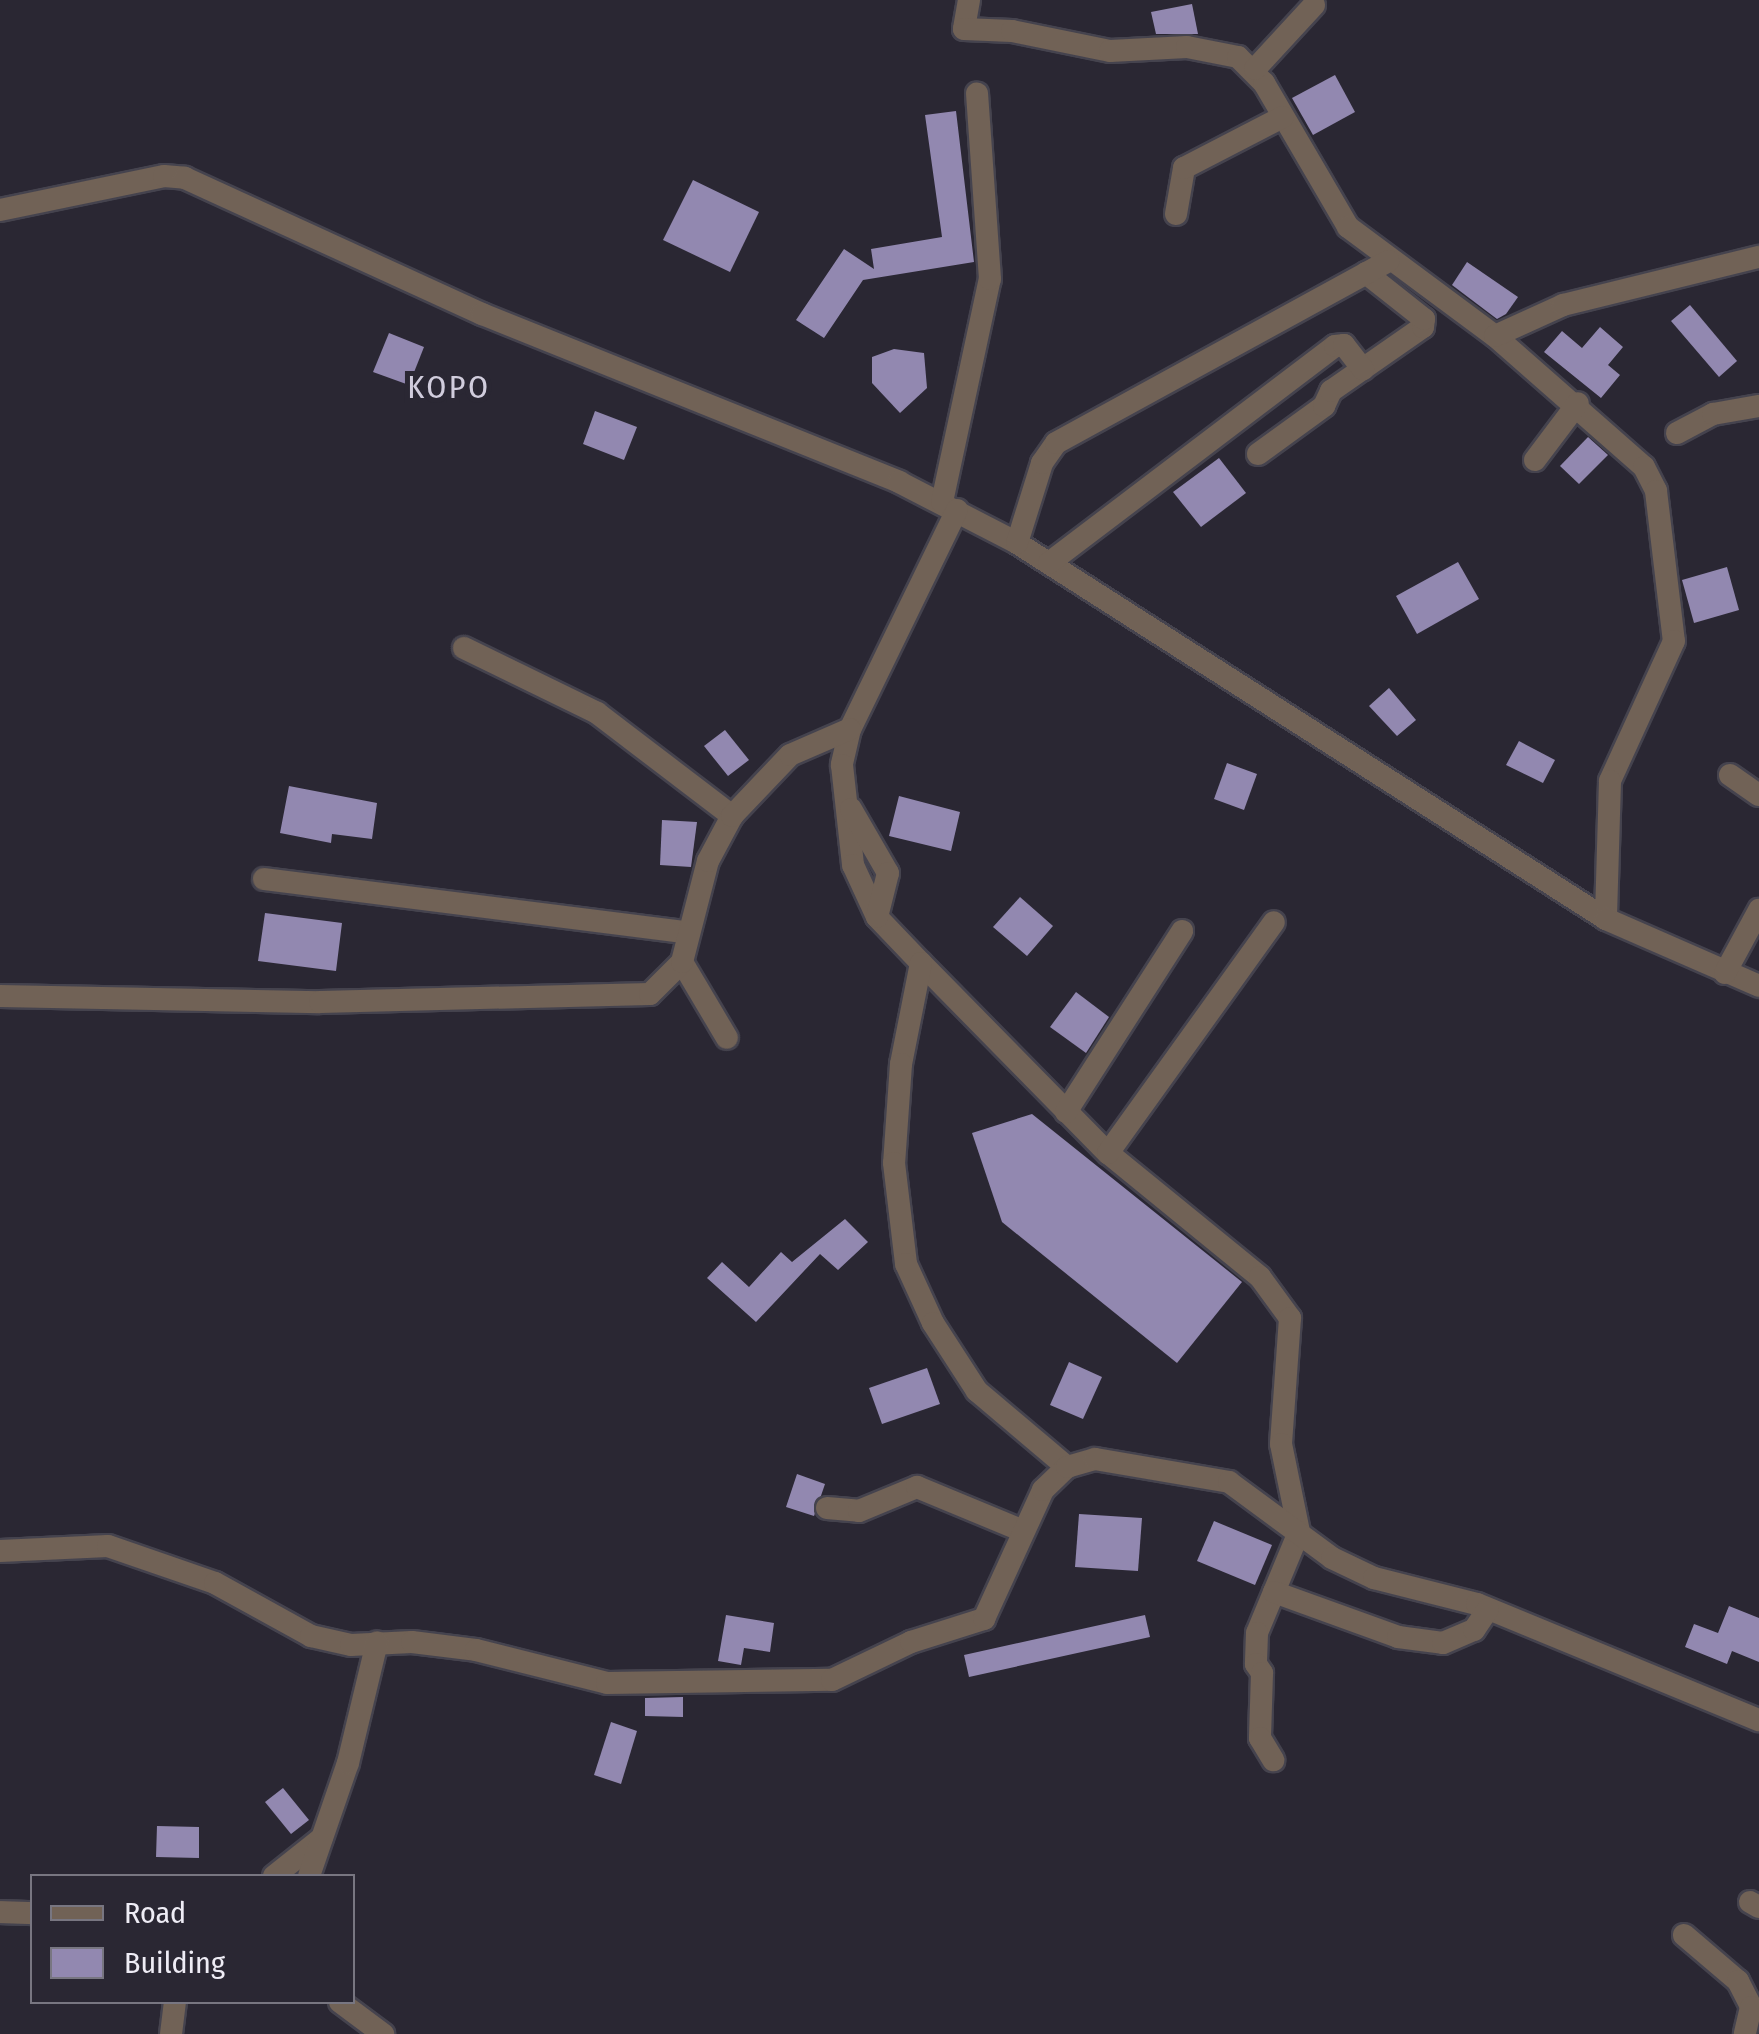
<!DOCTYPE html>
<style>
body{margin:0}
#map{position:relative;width:1759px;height:2034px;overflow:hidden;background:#2a2733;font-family:"Fira Sans Condensed",sans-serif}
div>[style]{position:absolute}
.building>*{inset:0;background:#9288b0}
.roads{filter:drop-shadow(2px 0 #45434e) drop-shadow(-2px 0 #45434e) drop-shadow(0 2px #45434e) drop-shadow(0 -2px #45434e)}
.minor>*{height:22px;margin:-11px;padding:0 11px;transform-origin:11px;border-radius:11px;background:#716256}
span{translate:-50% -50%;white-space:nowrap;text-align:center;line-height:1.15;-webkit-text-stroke:10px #2a2733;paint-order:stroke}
.quarter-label{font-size:32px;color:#d1cddd;letter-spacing:2.5px}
.legend{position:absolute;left:30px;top:1874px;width:325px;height:130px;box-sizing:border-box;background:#2a2733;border:2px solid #787681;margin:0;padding:12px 18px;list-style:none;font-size:30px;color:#eeecf5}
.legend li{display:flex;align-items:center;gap:20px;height:50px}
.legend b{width:50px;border:2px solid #787681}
</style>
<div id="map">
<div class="building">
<i style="clip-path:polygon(1192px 4px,1198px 34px,1156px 34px,1151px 12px)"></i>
<i style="clip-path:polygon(1335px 75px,1355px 112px,1313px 135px,1292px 98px)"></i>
<i style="clip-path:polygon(956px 111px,974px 262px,863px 280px,824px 338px,796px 320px,844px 249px,874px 269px,871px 249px,942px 237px,925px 115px)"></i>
<i style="clip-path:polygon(693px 180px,759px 212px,730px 272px,663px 240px)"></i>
<i style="clip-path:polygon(1467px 262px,1518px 297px,1506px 314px,1497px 319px,1452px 285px)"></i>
<i style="clip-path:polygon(1690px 305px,1737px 361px,1719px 377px,1671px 321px)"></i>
<i style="clip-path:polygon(1600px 327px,1623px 347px,1608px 365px,1620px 375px,1601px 398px,1544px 352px,1562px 331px,1582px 348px)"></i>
<i style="clip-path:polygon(389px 333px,424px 347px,409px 385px,373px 372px)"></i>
<i style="clip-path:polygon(894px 349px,924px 353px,927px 388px,900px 413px,872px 383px,872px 357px)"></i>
<i style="clip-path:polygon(595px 411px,637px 427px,624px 460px,583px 444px)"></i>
<i style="clip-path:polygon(1588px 437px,1608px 455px,1579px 484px,1560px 466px)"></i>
<i style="clip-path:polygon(1219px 458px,1246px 493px,1201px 527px,1173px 492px)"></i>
<i style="clip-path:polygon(1458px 562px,1479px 599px,1417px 634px,1396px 596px)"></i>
<i style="clip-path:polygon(1727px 567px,1739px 610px,1694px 623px,1682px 580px)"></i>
<i style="clip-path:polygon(1389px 688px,1416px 720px,1397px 736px,1369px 706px)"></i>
<i style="clip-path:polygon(725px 730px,749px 760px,728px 776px,704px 746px)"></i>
<i style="clip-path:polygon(1519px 741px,1555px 760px,1543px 783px,1506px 765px)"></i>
<i style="clip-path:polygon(1227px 763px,1257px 774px,1244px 810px,1214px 799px)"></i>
<i style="clip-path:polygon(289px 786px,377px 803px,372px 839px,332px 834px,331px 843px,280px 833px)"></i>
<i style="clip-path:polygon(899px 796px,960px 812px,951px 851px,889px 836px)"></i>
<i style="clip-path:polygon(662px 820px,697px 822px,691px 867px,660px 865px)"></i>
<i style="clip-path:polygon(1020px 897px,1053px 926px,1027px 956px,993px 927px)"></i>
<i style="clip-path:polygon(265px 913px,342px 923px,336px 971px,258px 961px)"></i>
<i style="clip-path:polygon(1076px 992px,1109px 1017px,1086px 1053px,1050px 1027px)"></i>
<i style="clip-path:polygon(1032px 1114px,1242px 1282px,1177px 1363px,1002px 1222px,972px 1133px)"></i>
<i style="clip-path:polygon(845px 1219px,868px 1242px,838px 1270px,820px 1254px,756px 1322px,707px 1278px,722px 1262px,749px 1287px,781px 1252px,792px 1262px)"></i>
<i style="clip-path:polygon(1069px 1362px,1102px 1377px,1083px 1419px,1050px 1405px)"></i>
<i style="clip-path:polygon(927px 1368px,940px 1404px,882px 1424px,869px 1388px)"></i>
<i style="clip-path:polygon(797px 1474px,825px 1484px,814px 1516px,786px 1507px)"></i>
<i style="clip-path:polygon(1079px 1514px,1142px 1518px,1138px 1571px,1075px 1567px)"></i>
<i style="clip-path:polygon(1214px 1521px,1272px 1545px,1255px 1585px,1197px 1561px)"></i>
<i style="clip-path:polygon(1729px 1606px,1759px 1618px,1759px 1662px,1732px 1651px,1727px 1664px,1685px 1647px,1694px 1624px,1718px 1633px)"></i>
<i style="clip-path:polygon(726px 1615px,774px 1623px,770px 1652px,744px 1648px,741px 1665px,718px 1661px)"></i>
<i style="clip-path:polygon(1145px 1615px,1150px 1637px,969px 1677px,964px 1655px)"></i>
<i style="clip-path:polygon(683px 1697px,683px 1717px,645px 1716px,645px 1698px)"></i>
<i style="clip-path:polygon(611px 1722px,637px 1731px,621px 1784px,594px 1775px)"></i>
<i style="clip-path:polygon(283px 1788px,309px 1820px,291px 1834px,265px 1802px)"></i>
<i style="clip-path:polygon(157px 1826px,199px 1827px,199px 1858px,156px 1857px)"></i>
</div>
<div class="roads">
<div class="minor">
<i style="left:969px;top:0;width:29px;rotate:100deg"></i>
<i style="left:964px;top:29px;width:48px;rotate:2.4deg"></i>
<i style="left:1012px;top:31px;width:100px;rotate:11.5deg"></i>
<i style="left:1110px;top:51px;width:77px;rotate:-3deg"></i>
<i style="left:1187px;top:47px;width:52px;rotate:11.1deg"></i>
<i style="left:1238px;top:57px;width:37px;rotate:45deg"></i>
<i style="left:1264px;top:83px;width:167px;rotate:59.7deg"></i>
<i style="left:1348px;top:227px;width:183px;rotate:36.6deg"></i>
<i style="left:1495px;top:336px;width:198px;rotate:41.3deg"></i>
<i style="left:1644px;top:467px;width:27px;rotate:63deg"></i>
<i style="left:1656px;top:491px;width:151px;rotate:83.2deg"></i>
<i style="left:1674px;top:641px;width:154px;rotate:114.6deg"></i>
<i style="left:1610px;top:781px;width:138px;rotate:91.7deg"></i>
<i style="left:1255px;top:69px;width:87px;rotate:-47.3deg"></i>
<i style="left:0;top:210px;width:167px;rotate:-11.7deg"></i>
<i style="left:164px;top:176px;width:21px;rotate:5deg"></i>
<i style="left:185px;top:178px;width:327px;rotate:24.6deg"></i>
<i style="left:482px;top:314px;width:450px;rotate:21.9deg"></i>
<i style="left:899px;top:482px;width:133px;rotate:27.3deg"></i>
<i style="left:1017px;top:543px;width:699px;rotate:32.55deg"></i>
<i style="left:1606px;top:919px;width:167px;rotate:23.6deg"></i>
<i style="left:1176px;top:214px;width:47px;rotate:-80.1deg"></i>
<i style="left:1184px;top:168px;width:111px;rotate:-27.3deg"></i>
<i style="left:1495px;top:336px;width:75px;rotate:-24.5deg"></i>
<i style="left:1563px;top:305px;width:202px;rotate:-13.8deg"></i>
<i style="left:1677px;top:433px;width:41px;rotate:-27.8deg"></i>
<i style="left:1713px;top:414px;width:47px;rotate:-9.9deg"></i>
<i style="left:1258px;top:454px;width:82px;rotate:-36deg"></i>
<i style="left:1324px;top:406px;width:17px;rotate:-65deg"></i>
<i style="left:1331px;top:391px;width:112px;rotate:-34.8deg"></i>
<i style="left:1423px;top:327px;width:8px;rotate:-83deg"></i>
<i style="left:1424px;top:319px;width:74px;rotate:-141.6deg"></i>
<i style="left:1535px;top:460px;width:71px;rotate:-53deg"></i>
<i style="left:942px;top:502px;width:228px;rotate:-77.9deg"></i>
<i style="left:990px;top:279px;width:186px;rotate:-94deg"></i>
<i style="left:957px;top:510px;width:244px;rotate:116deg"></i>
<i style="left:850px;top:729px;width:37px;rotate:103deg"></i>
<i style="left:842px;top:765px;width:101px;rotate:83.7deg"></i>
<i style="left:853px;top:865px;width:57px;rotate:65.2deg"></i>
<i style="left:877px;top:917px;width:64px;rotate:46.3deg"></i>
<i style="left:921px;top:963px;width:267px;rotate:45.5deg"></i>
<i style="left:1108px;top:1153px;width:196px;rotate:39.2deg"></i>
<i style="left:1260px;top:1277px;width:51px;rotate:53.8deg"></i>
<i style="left:1290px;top:1318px;width:126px;rotate:94.1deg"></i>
<i style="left:1281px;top:1444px;width:90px;rotate:78.4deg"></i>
<i style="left:1299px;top:1532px;width:109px;rotate:112.6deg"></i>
<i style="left:1257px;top:1633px;width:31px;rotate:92deg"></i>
<i style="left:1256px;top:1664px;width:11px;rotate:56deg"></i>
<i style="left:1262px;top:1673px;width:65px;rotate:91.8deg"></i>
<i style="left:1260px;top:1738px;width:26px;rotate:59deg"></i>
<i style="left:1017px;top:543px;width:84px;rotate:-72.6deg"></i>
<i style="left:1042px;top:463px;width:24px;rotate:-55deg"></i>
<i style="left:1056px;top:443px;width:379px;rotate:-28.7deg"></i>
<i style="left:1049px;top:563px;width:359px;rotate:-37.2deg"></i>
<i style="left:1335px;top:346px;width:9px;rotate:-6deg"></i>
<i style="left:1344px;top:345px;width:31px;rotate:52deg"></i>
<i style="left:464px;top:648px;width:148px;rotate:26deg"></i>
<i style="left:597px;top:713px;width:170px;rotate:37.3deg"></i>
<i style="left:1730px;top:775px;width:35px;rotate:35deg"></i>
<i style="left:851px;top:809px;width:74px;rotate:60deg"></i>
<i style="left:888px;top:873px;width:45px;rotate:104deg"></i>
<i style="left:264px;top:879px;width:428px;rotate:7.2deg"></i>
<i style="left:682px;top:962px;width:88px;rotate:59.4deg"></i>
<i style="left:921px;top:963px;width:103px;rotate:101.2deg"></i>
<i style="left:901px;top:1064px;width:99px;rotate:94deg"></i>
<i style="left:894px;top:1163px;width:102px;rotate:83.2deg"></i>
<i style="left:906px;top:1264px;width:65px;rotate:65.4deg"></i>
<i style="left:933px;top:1323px;width:81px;rotate:57.1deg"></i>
<i style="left:977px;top:1391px;width:118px;rotate:40.2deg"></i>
<i style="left:1725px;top:973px;width:72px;rotate:-61.6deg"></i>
<i style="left:0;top:996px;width:320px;rotate:1.1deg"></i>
<i style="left:320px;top:1002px;width:330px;rotate:-1.4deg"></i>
<i style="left:650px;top:994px;width:45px;rotate:-45deg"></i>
<i style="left:682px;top:962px;width:104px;rotate:-75.6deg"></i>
<i style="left:708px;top:861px;width:51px;rotate:-61.9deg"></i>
<i style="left:732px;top:816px;width:84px;rotate:-46.4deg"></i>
<i style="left:790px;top:755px;width:65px;rotate:-23.4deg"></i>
<i style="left:1066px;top:1112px;width:215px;rotate:-57.3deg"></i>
<i style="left:1108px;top:1153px;width:284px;rotate:-54.3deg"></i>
<i style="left:827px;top:1508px;width:32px;rotate:5deg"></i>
<i style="left:859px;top:1511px;width:63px;rotate:-22.5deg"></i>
<i style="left:917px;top:1487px;width:113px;rotate:22.5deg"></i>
<i style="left:0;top:1551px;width:108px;rotate:-2.7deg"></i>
<i style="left:108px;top:1546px;width:113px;rotate:19.1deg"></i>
<i style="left:215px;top:1583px;width:110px;rotate:28.9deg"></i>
<i style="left:311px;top:1636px;width:41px;rotate:12.7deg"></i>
<i style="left:351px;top:1645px;width:61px;rotate:-2.8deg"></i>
<i style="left:412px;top:1642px;width:64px;rotate:7.1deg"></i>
<i style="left:476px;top:1650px;width:135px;rotate:14.1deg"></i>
<i style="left:607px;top:1683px;width:225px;rotate:-0.8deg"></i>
<i style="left:832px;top:1680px;width:88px;rotate:-25.7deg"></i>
<i style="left:911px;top:1642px;width:77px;rotate:-17.5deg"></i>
<i style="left:984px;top:1619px;width:142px;rotate:-65.4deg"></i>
<i style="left:1043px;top:1490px;width:33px;rotate:-44deg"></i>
<i style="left:1067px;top:1467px;width:29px;rotate:-16deg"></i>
<i style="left:1095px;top:1459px;width:136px;rotate:9.7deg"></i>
<i style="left:1229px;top:1482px;width:128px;rotate:36.4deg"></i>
<i style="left:1332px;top:1558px;width:47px;rotate:25.5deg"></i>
<i style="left:1374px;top:1578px;width:106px;rotate:14.2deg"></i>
<i style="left:1477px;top:1604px;width:305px;rotate:22.4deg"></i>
<i style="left:1274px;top:1592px;width:132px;rotate:19.9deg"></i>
<i style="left:1398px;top:1637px;width:45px;rotate:7.6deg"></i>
<i style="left:1443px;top:1643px;width:34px;rotate:-23deg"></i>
<i style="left:1474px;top:1630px;width:25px;rotate:-56deg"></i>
<i style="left:274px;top:1876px;width:61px;rotate:-38.4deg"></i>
<i style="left:309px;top:1876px;width:120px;rotate:-71deg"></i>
<i style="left:348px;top:1763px;width:124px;rotate:-76.5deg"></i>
<i style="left:1750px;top:1902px;width:10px;rotate:29deg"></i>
<i style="left:0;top:1912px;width:32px;rotate:2deg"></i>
<i style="left:1684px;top:1935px;width:71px;rotate:40.4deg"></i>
<i style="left:1738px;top:1981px;width:29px;rotate:63deg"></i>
<i style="left:1751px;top:2007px;width:28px;rotate:103deg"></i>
<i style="left:340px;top:2002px;width:54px;rotate:36.7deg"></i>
<i style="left:171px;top:2034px;width:32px;rotate:-83deg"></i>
</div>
</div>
<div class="quarter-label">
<span style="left:449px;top:387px">KOPO</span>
</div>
<ul class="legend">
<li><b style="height:12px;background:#716256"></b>Road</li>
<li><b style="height:28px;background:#9288b0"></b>Building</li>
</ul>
</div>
